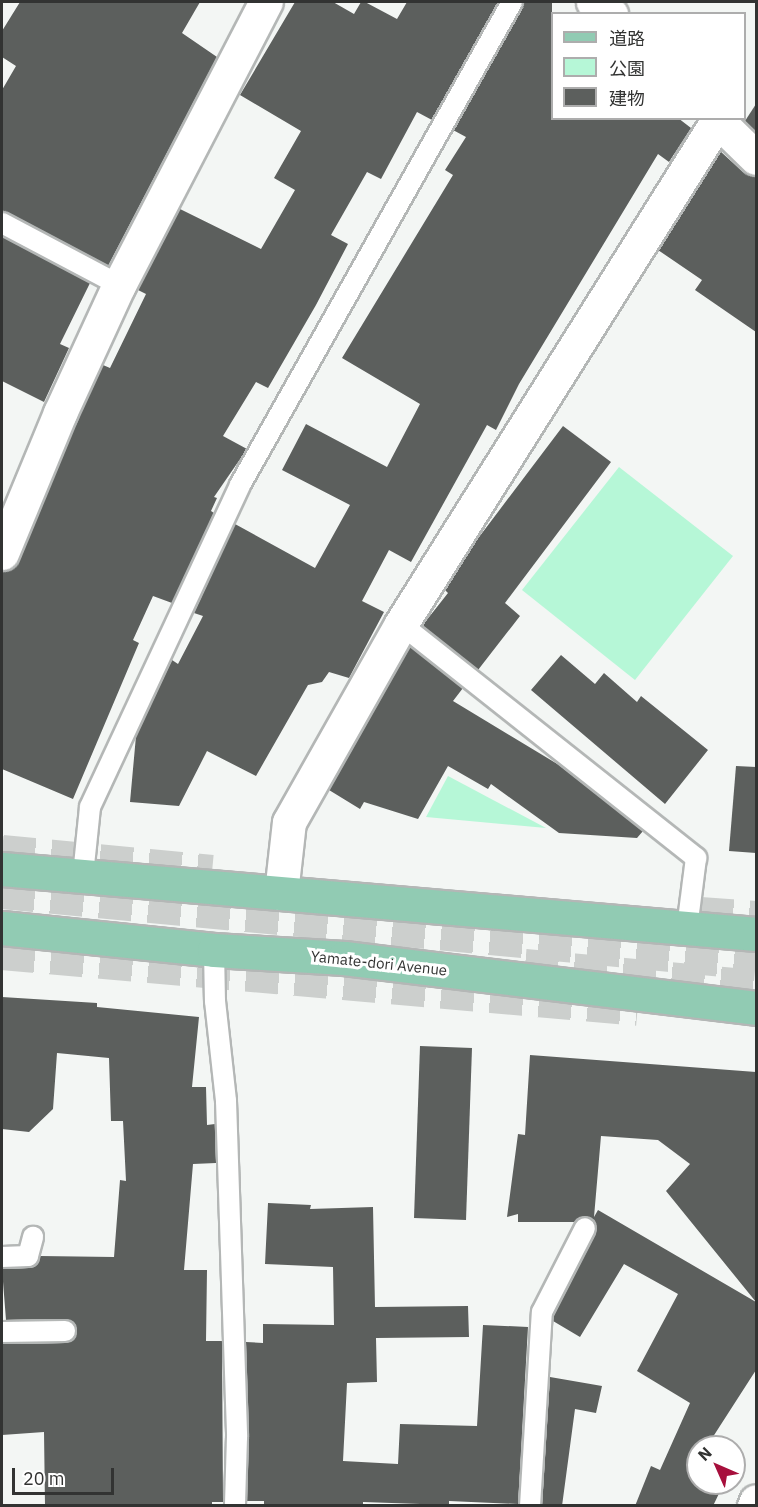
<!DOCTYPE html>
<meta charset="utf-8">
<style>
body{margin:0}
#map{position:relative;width:758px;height:1507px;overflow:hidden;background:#f3f6f4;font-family:"IBM Plex Sans","Noto Sans JP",sans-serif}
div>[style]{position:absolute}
.green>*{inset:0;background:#b6f7d7}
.building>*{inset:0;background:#5c5f5d}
.motorway-tunnel>*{height:33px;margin-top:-16.5px;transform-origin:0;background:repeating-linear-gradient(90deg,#cccfcd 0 33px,transparent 0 49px)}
.roads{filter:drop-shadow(2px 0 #b4b7b6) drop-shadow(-2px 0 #b4b7b6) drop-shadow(0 2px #b4b7b6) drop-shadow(0 -2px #b4b7b6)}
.service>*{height:20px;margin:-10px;padding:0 10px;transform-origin:10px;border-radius:10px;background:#fff}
.minor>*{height:33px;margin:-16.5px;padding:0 16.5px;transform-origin:16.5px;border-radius:16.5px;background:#fff}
.primary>*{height:33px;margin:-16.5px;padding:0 16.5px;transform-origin:16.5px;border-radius:16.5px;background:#91cbb3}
span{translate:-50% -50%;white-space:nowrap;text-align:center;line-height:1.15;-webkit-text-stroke:6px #fff;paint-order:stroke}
.street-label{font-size:15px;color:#323332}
.frame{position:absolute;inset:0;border:3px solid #323332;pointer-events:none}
.legend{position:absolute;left:551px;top:12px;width:195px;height:108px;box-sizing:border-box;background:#fff;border:2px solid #adadad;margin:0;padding:8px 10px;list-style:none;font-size:18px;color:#323332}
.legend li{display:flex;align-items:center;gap:12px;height:30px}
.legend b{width:30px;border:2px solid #adadad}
.north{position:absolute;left:686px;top:1435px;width:60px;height:60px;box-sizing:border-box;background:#fff;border:2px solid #adadad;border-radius:50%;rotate:315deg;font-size:16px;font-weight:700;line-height:24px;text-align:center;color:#323332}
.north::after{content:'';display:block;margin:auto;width:21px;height:27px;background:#a70f3c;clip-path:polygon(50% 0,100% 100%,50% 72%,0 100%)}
.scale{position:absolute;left:12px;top:1468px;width:102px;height:27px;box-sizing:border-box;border:3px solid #323332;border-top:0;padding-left:8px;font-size:18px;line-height:21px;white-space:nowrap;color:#323332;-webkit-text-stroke:4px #fff;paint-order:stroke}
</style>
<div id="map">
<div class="green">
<i style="clip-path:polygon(619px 467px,733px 556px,635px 680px,522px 590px)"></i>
<i style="clip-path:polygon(448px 776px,546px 828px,426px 817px)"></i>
</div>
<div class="building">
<i style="clip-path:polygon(20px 2px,200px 2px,182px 33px,217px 57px,108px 266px,2px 211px,2px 90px,16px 66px,2px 57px,2px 31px)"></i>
<i style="clip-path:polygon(295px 2px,333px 2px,354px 14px,361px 2px,365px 2px,397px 19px,407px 2px,499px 2px,432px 120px,417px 112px,381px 179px,367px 172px,331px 235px,348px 244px,316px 305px,268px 388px,256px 382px,223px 436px,247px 449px,214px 497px,217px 498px,211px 511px,214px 513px,172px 603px,153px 596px,133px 640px,139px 643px,73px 799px,2px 769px,2px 571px,13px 568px,19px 560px,77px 421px,103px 365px,110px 368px,146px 294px,138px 290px,180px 209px,261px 249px,295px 190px,274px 178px,301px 131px,240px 95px)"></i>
<i style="clip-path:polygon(524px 2px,552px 2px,552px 118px,678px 118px,691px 128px,669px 162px,658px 154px,519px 384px,496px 430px,487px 425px,411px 562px,389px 550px,362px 601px,384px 612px,349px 678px,329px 672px,322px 682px,308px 685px,256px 776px,207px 751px,179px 806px,130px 802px,136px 736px,172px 660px,178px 664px,203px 616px,194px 613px,235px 524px,315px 568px,350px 505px,282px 470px,306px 424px,387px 467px,420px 404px,342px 358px,453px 175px,445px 170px,466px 137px,453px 130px)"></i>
<i style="clip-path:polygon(756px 104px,756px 132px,745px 121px)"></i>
<i style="clip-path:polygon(720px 151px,743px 172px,756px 176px,756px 332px,695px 290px,702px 280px,658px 250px)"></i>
<i style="clip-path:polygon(2px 236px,90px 283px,60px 344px,69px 348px,44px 402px,2px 381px)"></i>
<i style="clip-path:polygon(563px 426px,611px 462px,505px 603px,520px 616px,478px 670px,422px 626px,448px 593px,445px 590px,470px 549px)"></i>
<i style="clip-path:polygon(410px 646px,463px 688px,453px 701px,559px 765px,643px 831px,637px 838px,559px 833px,491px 784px,488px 789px,448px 766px,418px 819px,364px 802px,360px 809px,329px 790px)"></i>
<i style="clip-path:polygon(561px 655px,595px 684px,604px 673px,637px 702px,641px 696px,708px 750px,665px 804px,531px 690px)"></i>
<i style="clip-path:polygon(736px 766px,756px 767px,756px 853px,729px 851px)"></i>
<i style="clip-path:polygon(2px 997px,97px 1003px,97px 1007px,199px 1017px,192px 1087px,206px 1087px,207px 1125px,215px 1124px,216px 1163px,193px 1164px,184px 1270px,207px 1270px,206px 1341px,222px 1341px,223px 1502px,212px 1502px,212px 1506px,45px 1506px,44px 1432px,2px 1435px,2px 1344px,66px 1343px,77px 1331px,75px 1324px,65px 1319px,6px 1320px,2px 1269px,29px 1268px,40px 1256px,114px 1257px,120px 1180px,126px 1181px,123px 1121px,111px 1121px,109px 1058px,57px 1053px,53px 1109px,29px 1132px,2px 1129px)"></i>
<i style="clip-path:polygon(420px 1046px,472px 1048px,466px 1220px,414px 1218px)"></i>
<i style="clip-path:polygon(evenodd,530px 1055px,756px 1072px,756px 1370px,709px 1443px,718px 1447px,698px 1447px,698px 1483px,724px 1483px,713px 1506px,635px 1506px,651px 1466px,660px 1470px,690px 1403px,637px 1371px,678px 1294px,624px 1264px,580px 1337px,553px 1321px,554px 1315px,596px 1233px,595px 1222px,585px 1216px,575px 1222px,518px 1222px,518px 1214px,507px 1217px,518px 1134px,525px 1135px,530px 1055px,601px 1136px,658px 1140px,690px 1164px,666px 1191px,756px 1302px,598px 1210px,594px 1217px,601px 1136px)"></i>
<i style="clip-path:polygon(268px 1203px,311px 1205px,310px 1209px,373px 1207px,375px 1307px,468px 1306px,469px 1337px,376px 1338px,377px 1382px,347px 1383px,343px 1461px,398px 1464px,400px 1424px,477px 1426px,483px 1325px,528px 1327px,518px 1504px,449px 1501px,449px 1505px,363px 1502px,363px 1506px,264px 1506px,264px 1501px,247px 1501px,246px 1342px,263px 1343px,263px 1324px,334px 1325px,333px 1267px,265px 1264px)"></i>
<i style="clip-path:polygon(550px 1377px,602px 1386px,596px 1413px,575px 1409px,562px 1506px,542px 1506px)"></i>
</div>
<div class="motorway-tunnel">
<i style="left:2px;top:851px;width:211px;rotate:5.4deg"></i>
<i style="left:2px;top:892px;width:757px;rotate:5.38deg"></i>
<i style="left:700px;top:913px;width:56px;rotate:4.1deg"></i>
<i style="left:2px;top:953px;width:638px;rotate:5.03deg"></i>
<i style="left:525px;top:965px;width:232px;rotate:5.2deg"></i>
</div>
<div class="roads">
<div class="service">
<i style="left:2px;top:223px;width:132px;rotate:27.9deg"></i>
<i style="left:401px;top:624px;width:377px;rotate:38.4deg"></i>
<i style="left:696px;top:858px;width:71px;rotate:97.3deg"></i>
<i style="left:83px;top:875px;width:68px;rotate:-84.1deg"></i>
<i style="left:90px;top:807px;width:355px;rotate:-65deg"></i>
<i style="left:240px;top:485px;width:554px;rotate:-60.61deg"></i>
<i style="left:214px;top:950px;width:51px;rotate:88.9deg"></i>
<i style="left:215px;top:1001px;width:101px;rotate:83.7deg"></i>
<i style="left:226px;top:1101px;width:336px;rotate:88.1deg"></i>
<i style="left:237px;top:1437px;width:69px;rotate:91.7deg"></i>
<i style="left:2px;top:1257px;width:26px;rotate:-2deg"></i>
<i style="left:28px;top:1256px;width:20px;rotate:-75deg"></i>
<i style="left:2px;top:1332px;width:63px;rotate:-0.9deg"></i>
<i style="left:530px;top:1506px;width:194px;rotate:-86.5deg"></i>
<i style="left:542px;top:1312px;width:94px;rotate:-62.9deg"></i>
</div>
<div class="minor">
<i style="left:593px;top:2px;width:22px;rotate:34deg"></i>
<i style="left:715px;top:118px;width:57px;rotate:44.3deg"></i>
<i style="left:2px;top:553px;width:152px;rotate:-67.5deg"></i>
<i style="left:60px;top:413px;width:141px;rotate:-65.3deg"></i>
<i style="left:119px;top:285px;width:319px;rotate:-62.6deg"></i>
<i style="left:281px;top:893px;width:71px;rotate:-83.6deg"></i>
<i style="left:289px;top:822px;width:227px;rotate:-60.5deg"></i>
<i style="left:401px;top:624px;width:592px;rotate:-57.84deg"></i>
<i style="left:754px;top:1506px;width:5px;rotate:-68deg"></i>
</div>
<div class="primary">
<i style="left:2px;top:869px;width:757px;rotate:4.93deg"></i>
<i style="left:2px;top:928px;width:213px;rotate:5.9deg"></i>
<i style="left:214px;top:950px;width:130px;rotate:3.5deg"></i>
<i style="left:344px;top:958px;width:415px;rotate:6.9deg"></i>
</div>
</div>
<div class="street-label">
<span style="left:379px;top:963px;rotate:6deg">Yamate-dori Avenue</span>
</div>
<div class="frame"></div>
<ul class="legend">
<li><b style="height:8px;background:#91cbb3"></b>道路</li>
<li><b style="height:16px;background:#b6f7d7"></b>公園</li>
<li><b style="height:16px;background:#5c5f5d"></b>建物</li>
</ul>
<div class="north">N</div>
<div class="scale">20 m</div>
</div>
